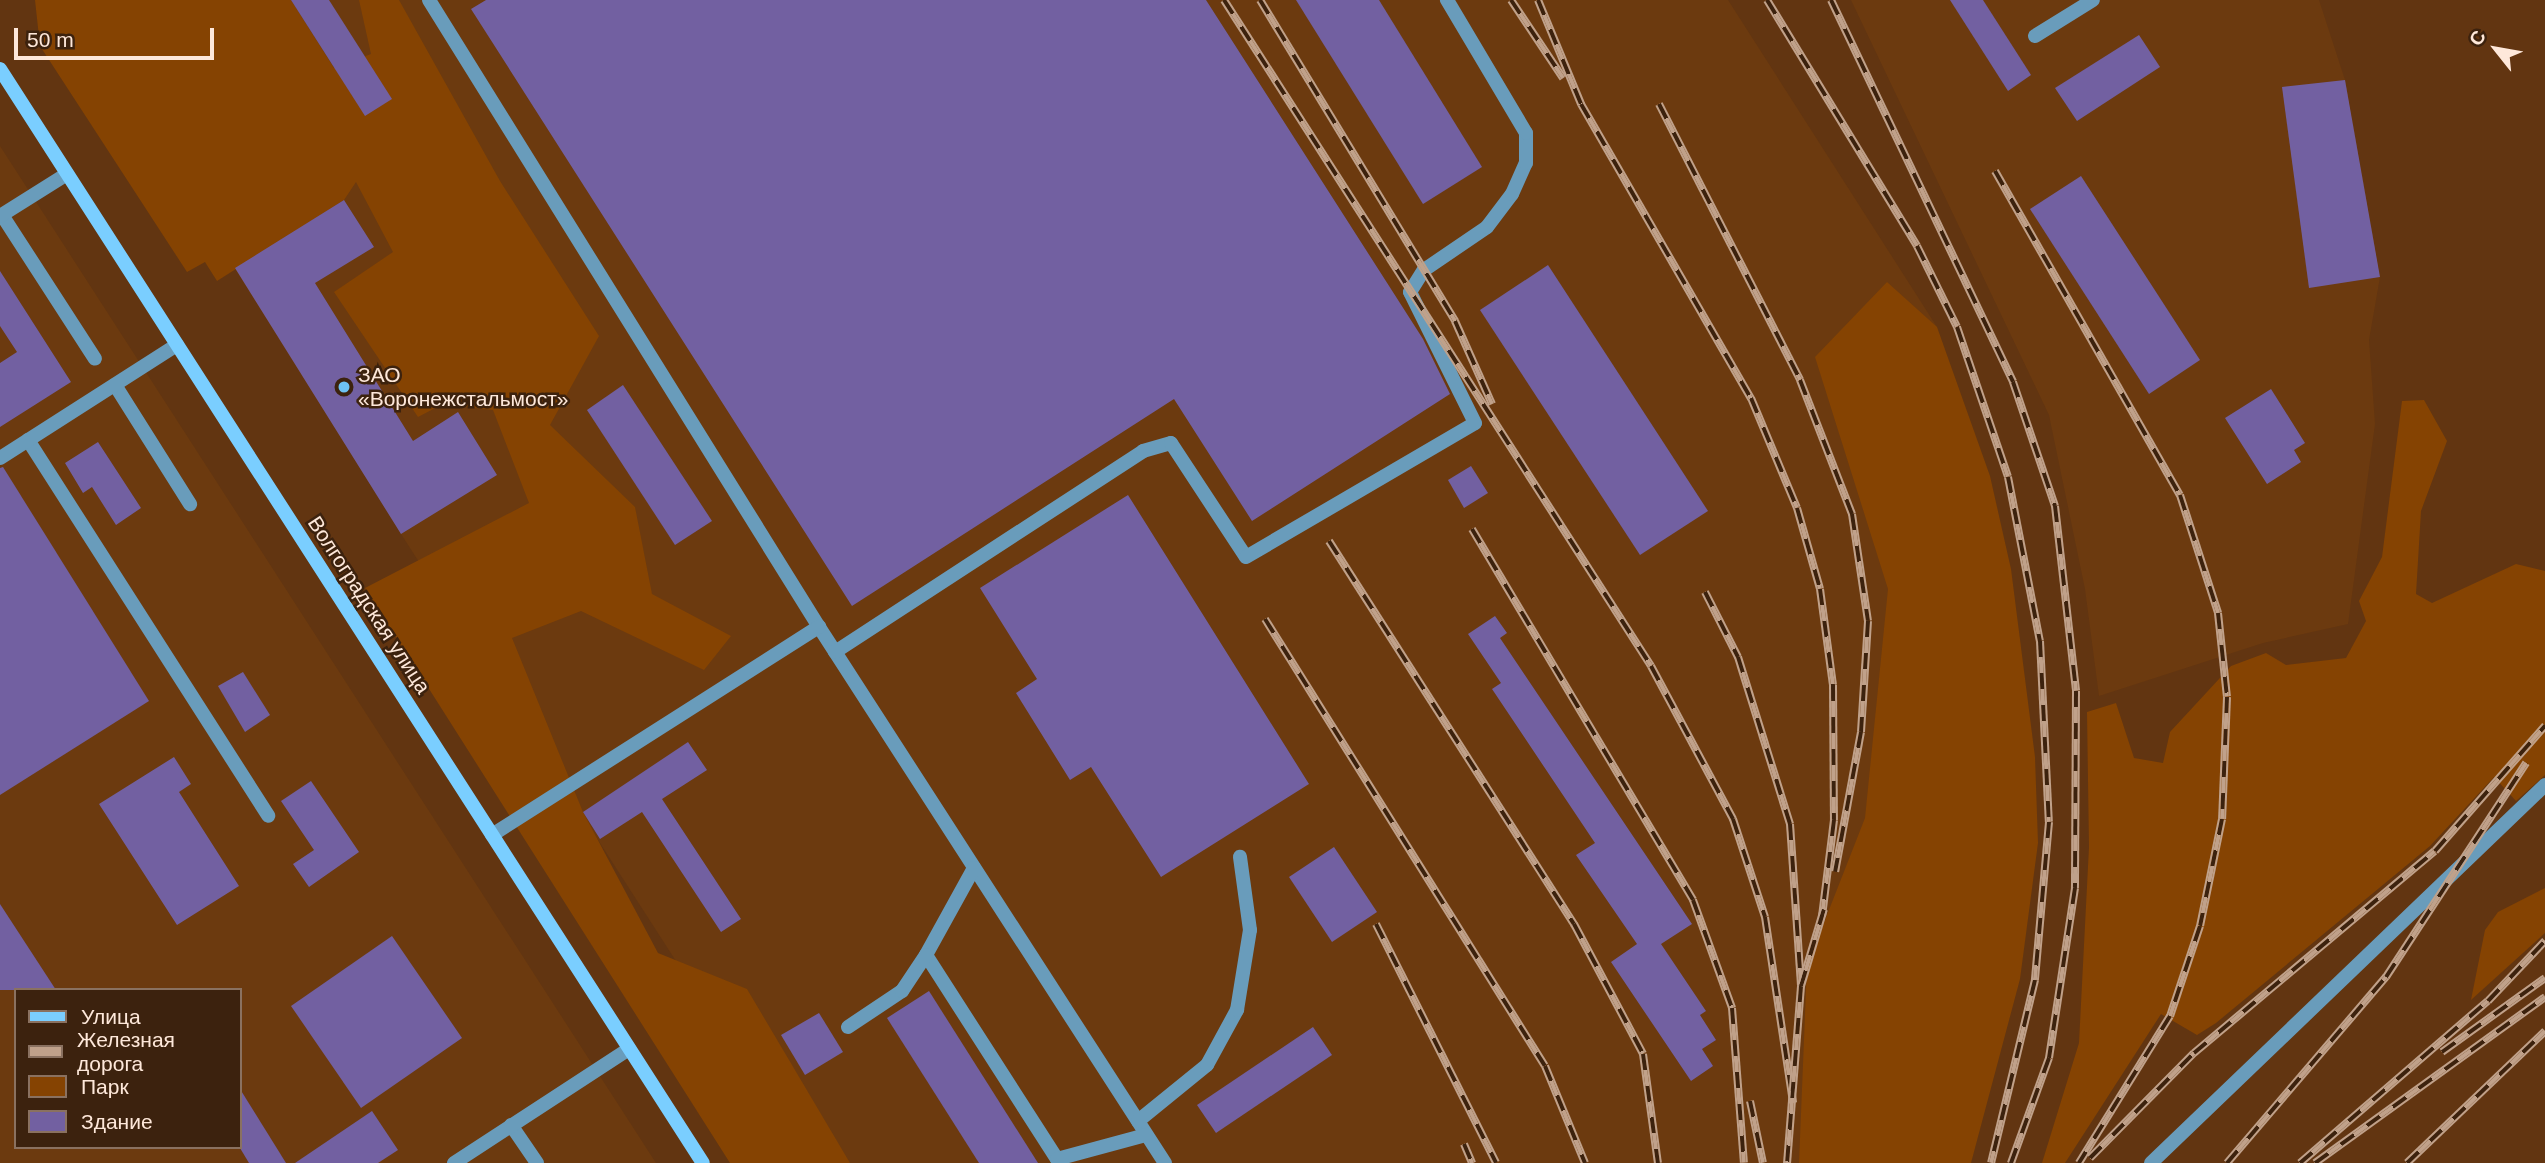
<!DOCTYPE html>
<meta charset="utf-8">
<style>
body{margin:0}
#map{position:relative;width:2545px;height:1163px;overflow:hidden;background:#623511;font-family:Arial,sans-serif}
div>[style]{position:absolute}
.built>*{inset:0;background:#6c3a0f}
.green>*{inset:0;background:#854302}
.building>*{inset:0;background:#7260a1}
.service>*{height:14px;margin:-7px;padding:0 7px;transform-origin:7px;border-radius:7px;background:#699cbb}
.secondary>*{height:14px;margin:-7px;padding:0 7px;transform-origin:7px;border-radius:7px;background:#7aceff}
.rail>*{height:8px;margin-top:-4px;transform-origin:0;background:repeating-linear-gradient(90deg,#3c220e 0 16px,#c0a18a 0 32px);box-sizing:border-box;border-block:2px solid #c0a18a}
.dots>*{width:19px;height:19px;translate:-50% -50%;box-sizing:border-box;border:4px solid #3c220e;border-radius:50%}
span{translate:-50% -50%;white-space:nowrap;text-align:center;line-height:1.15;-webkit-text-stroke:5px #3c220e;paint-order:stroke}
.poi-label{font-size:21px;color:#fee8da}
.left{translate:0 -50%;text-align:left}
.street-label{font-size:21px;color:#fee8da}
.legend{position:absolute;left:14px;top:988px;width:228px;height:161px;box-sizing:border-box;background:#3c220e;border:2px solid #8a7160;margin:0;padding:9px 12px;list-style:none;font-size:21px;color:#fee8da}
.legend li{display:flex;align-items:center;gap:14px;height:35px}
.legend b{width:35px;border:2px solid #8a7160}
.north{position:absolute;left:2461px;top:14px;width:70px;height:70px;-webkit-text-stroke:5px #3c220e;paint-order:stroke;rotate:301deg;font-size:19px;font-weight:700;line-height:28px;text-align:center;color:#fee8da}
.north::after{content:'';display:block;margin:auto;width:24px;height:32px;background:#fee8da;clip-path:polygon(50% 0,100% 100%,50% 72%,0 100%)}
.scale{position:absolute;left:14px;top:28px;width:200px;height:32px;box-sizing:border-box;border:4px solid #fee8da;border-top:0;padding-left:9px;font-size:21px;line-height:24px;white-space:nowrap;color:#fee8da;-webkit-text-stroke:5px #3c220e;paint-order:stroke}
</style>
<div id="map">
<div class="built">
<i style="clip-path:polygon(67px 0,1728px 0,1937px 327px,1916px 1163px,806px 1163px,401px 534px)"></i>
<i style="clip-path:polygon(1851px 0,2319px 0,2345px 80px,2380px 277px,2369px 340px,2375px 424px,2348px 624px,2263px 643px,2099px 696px,2085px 589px,2049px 415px)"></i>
<i style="clip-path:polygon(evenodd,0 146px,656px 1163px,0 1163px,0 146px,16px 990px,240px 990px,240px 1147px,16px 1147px,16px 990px)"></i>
</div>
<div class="green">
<i style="clip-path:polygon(35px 0,291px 0,334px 68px,371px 54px,359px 0,399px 0,500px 181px,599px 336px,550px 425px,635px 507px,652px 594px,731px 636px,704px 670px,581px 611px,512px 638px,583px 812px,658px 953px,747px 989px,850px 1163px,730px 1163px,365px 588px,529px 503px,493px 410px,443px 404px,418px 417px,334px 292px,393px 252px,356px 182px,344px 200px,217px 281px,205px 262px,187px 272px,40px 46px)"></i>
<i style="clip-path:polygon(1887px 282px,1937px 327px,1990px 476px,2011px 569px,2035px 757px,2038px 843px,2020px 979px,1971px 1163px,1799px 1163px,1807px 966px,1865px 818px,1888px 589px,1815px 357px)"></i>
<i style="clip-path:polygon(2424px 400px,2447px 441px,2421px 511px,2416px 594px,2432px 603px,2516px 564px,2545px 571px,2545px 775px,2516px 801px,2494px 777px,2430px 846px,2216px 1023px,2197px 1035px,2161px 1014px,2065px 1163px,2042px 1163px,2079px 1043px,2089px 847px,2087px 712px,2116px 703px,2134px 758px,2163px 763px,2170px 732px,2231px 666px,2266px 653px,2286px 665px,2346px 658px,2366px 621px,2359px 601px,2382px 557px,2402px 401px)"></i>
<i style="clip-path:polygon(2545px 888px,2545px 933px,2471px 1000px,2485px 930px,2498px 912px)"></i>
</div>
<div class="building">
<i style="clip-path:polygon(291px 0,329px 0,392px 99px,365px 116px)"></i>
<i style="clip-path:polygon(486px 0,1206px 0,1423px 339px,1450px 394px,1252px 521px,1174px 399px,852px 606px,471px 9px)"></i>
<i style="clip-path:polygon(1296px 0,1379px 0,1482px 167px,1423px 204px)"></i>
<i style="clip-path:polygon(1950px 0,1983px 0,2031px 75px,2008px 91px)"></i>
<i style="clip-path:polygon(2139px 35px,2160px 67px,2077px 121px,2055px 88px)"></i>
<i style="clip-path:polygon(2345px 80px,2380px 277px,2309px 288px,2282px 87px)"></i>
<i style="clip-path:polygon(2081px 176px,2200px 360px,2149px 394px,2030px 209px)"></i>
<i style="clip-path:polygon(344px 200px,374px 247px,315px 283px,413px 441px,458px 412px,497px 475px,401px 534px,235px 268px)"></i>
<i style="clip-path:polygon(1548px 265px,1708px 511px,1640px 555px,1480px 310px)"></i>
<i style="clip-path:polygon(0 271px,71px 382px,0 427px,0 363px,17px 352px,0 326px)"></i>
<i style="clip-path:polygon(623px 385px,712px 521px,675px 545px,587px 410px)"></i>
<i style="clip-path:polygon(2271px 389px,2305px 443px,2294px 450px,2301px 462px,2267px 484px,2225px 418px)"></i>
<i style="clip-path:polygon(98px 442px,141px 508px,116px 525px,92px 487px,83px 493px,65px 463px)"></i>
<i style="clip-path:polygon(1471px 466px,1488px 493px,1464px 508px,1448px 480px)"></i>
<i style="clip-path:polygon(3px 467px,149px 701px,0 795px,0 468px)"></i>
<i style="clip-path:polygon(1128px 495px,1309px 784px,1161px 877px,1091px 767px,1070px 780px,1016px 693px,1037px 679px,980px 588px)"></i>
<i style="clip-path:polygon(1495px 616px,1507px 633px,1500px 638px,1692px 924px,1661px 944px,1706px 1011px,1700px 1015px,1716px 1040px,1702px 1049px,1713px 1066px,1691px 1081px,1611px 962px,1637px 944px,1576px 855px,1595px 843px,1492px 689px,1501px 683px,1468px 634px)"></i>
<i style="clip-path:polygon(243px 672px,270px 715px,245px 732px,218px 686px)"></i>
<i style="clip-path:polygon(688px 742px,707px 770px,662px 799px,741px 919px,721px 932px,642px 812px,600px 839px,583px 812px)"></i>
<i style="clip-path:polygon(174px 757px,191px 784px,179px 792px,239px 886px,177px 925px,99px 804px)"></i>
<i style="clip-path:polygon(311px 781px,359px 852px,309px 887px,293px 864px,314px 850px,281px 801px)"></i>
<i style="clip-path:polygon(1334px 847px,1377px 912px,1332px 942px,1289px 877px)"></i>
<i style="clip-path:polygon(0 904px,56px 990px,0 990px)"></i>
<i style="clip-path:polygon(392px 936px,462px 1038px,361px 1108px,291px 1006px)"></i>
<i style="clip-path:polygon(929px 991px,1038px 1163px,979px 1163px,887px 1018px)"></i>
<i style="clip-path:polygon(819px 1013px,843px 1052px,805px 1075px,781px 1035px)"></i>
<i style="clip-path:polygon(1313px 1027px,1332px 1055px,1216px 1133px,1197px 1105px)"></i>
<i style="clip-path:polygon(240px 1089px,286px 1163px,249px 1163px,240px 1148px)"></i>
<i style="clip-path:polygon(372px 1111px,398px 1150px,378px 1163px,295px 1163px)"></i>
</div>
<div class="service">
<i style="left:429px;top:0;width:738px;rotate:58.12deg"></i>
<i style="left:819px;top:627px;width:638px;rotate:57.16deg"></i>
<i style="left:2035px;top:36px;width:68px;rotate:-31.8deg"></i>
<i style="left:2px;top:215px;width:171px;rotate:57.1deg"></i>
<i style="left:0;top:216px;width:79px;rotate:-32.1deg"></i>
<i style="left:115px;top:385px;width:141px;rotate:57.8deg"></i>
<i style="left:28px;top:440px;width:446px;rotate:57.4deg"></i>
<i style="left:0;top:458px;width:210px;rotate:-32.6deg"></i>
<i style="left:835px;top:652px;width:368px;rotate:-33.1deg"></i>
<i style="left:1143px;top:451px;width:29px;rotate:-16deg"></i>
<i style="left:1171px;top:443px;width:136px;rotate:56.7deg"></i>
<i style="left:1246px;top:557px;width:265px;rotate:-30.3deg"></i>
<i style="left:1475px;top:423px;width:146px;rotate:-116.4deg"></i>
<i style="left:1410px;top:292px;width:26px;rotate:-58deg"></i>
<i style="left:1424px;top:270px;width:76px;rotate:-34.3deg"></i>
<i style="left:1487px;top:227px;width:41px;rotate:-52.9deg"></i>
<i style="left:1512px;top:194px;width:34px;rotate:-66deg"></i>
<i style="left:1526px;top:163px;width:30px;rotate:-90deg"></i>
<i style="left:1526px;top:133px;width:155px;rotate:-120.7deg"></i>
<i style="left:492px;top:835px;width:388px;rotate:-32.5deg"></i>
<i style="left:974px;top:868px;width:99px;rotate:118.9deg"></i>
<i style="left:926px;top:955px;width:242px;rotate:57.3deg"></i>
<i style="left:1057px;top:1159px;width:92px;rotate:-15.1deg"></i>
<i style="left:848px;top:1027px;width:65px;rotate:-33.7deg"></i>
<i style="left:902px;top:991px;width:43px;rotate:-56.3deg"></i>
<i style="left:1138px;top:1121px;width:89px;rotate:-39.1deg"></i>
<i style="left:1207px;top:1065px;width:63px;rotate:-61.4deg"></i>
<i style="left:1237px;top:1010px;width:81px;rotate:-80.8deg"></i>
<i style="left:1250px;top:930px;width:74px;rotate:-97.8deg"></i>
<i style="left:511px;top:1125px;width:46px;rotate:55.6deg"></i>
<i style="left:454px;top:1163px;width:209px;rotate:-33.1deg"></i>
<i style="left:2151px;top:1163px;width:546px;rotate:-43.81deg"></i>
</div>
<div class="secondary">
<i style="left:0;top:69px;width:1300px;rotate:57.28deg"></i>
</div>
<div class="rail">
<i style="left:1224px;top:0;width:791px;rotate:57.33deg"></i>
<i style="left:1651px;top:666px;width:174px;rotate:61.8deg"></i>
<i style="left:1733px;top:819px;width:103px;rotate:71.9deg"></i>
<i style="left:1765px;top:917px;width:188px;rotate:81.4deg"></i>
<i style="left:1260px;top:0;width:376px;rotate:58.7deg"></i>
<i style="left:1455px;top:321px;width:91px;rotate:66deg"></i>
<i style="left:1511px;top:0;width:94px;rotate:56.3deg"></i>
<i style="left:1538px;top:0;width:113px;rotate:67.5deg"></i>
<i style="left:1581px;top:104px;width:340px;rotate:60deg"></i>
<i style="left:1751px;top:398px;width:119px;rotate:67.3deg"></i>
<i style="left:1797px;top:508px;width:84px;rotate:74.1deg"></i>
<i style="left:1820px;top:589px;width:97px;rotate:82.3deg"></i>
<i style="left:1833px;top:685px;width:135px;rotate:89.6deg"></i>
<i style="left:1834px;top:820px;width:97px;rotate:97.1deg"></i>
<i style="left:1767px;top:0;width:288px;rotate:58.6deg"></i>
<i style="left:1917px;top:246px;width:90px;rotate:63.7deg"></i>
<i style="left:1957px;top:327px;width:158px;rotate:71.2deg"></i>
<i style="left:2008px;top:477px;width:167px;rotate:79deg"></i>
<i style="left:2040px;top:641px;width:181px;rotate:87.2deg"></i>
<i style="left:2049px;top:822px;width:159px;rotate:95.1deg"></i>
<i style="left:2035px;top:980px;width:188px;rotate:103.5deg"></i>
<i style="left:1831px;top:0;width:423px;rotate:64.5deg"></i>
<i style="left:2013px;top:382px;width:131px;rotate:71.3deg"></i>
<i style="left:2055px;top:506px;width:186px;rotate:83.5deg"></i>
<i style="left:2076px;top:691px;width:197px;rotate:90.3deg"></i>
<i style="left:2075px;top:888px;width:172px;rotate:98.7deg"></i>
<i style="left:2049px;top:1058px;width:112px;rotate:109.9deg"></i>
<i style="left:1659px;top:104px;width:310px;rotate:62.9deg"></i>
<i style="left:1800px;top:380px;width:144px;rotate:68.8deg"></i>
<i style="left:1852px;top:514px;width:108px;rotate:81.5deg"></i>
<i style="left:1868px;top:621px;width:111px;rotate:93.6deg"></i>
<i style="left:1861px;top:732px;width:142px;rotate:100.5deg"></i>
<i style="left:1995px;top:171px;width:373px;rotate:60.3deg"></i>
<i style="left:2180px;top:495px;width:124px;rotate:72.1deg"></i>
<i style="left:2218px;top:613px;width:84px;rotate:83.9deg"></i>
<i style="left:2227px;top:697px;width:122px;rotate:92.3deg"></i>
<i style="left:2222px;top:819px;width:109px;rotate:101.6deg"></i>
<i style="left:2200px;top:926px;width:95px;rotate:108.4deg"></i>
<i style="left:2170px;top:1016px;width:173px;rotate:121.8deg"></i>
<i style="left:1472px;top:529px;width:432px;rotate:59.2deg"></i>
<i style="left:1693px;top:900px;width:115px;rotate:70.1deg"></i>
<i style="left:1732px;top:1008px;width:155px;rotate:85.6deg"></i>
<i style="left:1329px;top:541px;width:455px;rotate:57.4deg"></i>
<i style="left:1574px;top:924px;width:147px;rotate:62deg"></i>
<i style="left:1643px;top:1054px;width:110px;rotate:82.2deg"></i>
<i style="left:1705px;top:592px;width:73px;rotate:63.1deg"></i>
<i style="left:1738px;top:657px;width:175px;rotate:72.7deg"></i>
<i style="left:1790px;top:824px;width:162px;rotate:86.1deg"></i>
<i style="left:1801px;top:986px;width:178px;rotate:94.5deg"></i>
<i style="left:1265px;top:619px;width:527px;rotate:57.94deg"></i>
<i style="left:1545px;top:1066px;width:105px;rotate:67.6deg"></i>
<i style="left:1376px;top:924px;width:267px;rotate:63.3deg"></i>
<i style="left:1801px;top:986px;width:80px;rotate:-73.4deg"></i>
<i style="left:2442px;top:1052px;width:127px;rotate:-35.7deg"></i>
<i style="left:1750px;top:1101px;width:63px;rotate:78.2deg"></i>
<i style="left:1464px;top:1144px;width:21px;rotate:67deg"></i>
<i style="left:2090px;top:1158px;width:148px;rotate:-45.3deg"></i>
<i style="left:2194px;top:1053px;width:314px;rotate:-40deg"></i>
<i style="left:2435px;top:851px;width:167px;rotate:-48.7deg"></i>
<i style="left:2227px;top:1163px;width:245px;rotate:-49.5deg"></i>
<i style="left:2386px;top:977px;width:256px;rotate:-56.8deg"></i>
<i style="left:2300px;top:1163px;width:248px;rotate:-40.8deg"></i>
<i style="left:2488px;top:1001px;width:83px;rotate:-46.5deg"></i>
<i style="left:2315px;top:1163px;width:284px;rotate:-35.8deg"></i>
<i style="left:2407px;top:1163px;width:191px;rotate:-43.7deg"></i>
</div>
<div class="dots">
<i style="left:344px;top:387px;background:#6dc2f3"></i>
</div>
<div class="poi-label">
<span class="left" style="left:358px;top:387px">ЗАО<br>«Воронежстальмост»</span>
</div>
<div class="street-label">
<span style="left:369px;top:605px;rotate:57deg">Волгоградская улица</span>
</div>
<ul class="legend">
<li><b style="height:9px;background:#7aceff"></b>Улица</li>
<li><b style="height:9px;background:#c0a18a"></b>Железная дорога</li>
<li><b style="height:19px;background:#854302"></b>Парк</li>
<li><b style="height:19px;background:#7260a1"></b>Здание</li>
</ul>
<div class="north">С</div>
<div class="scale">50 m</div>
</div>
